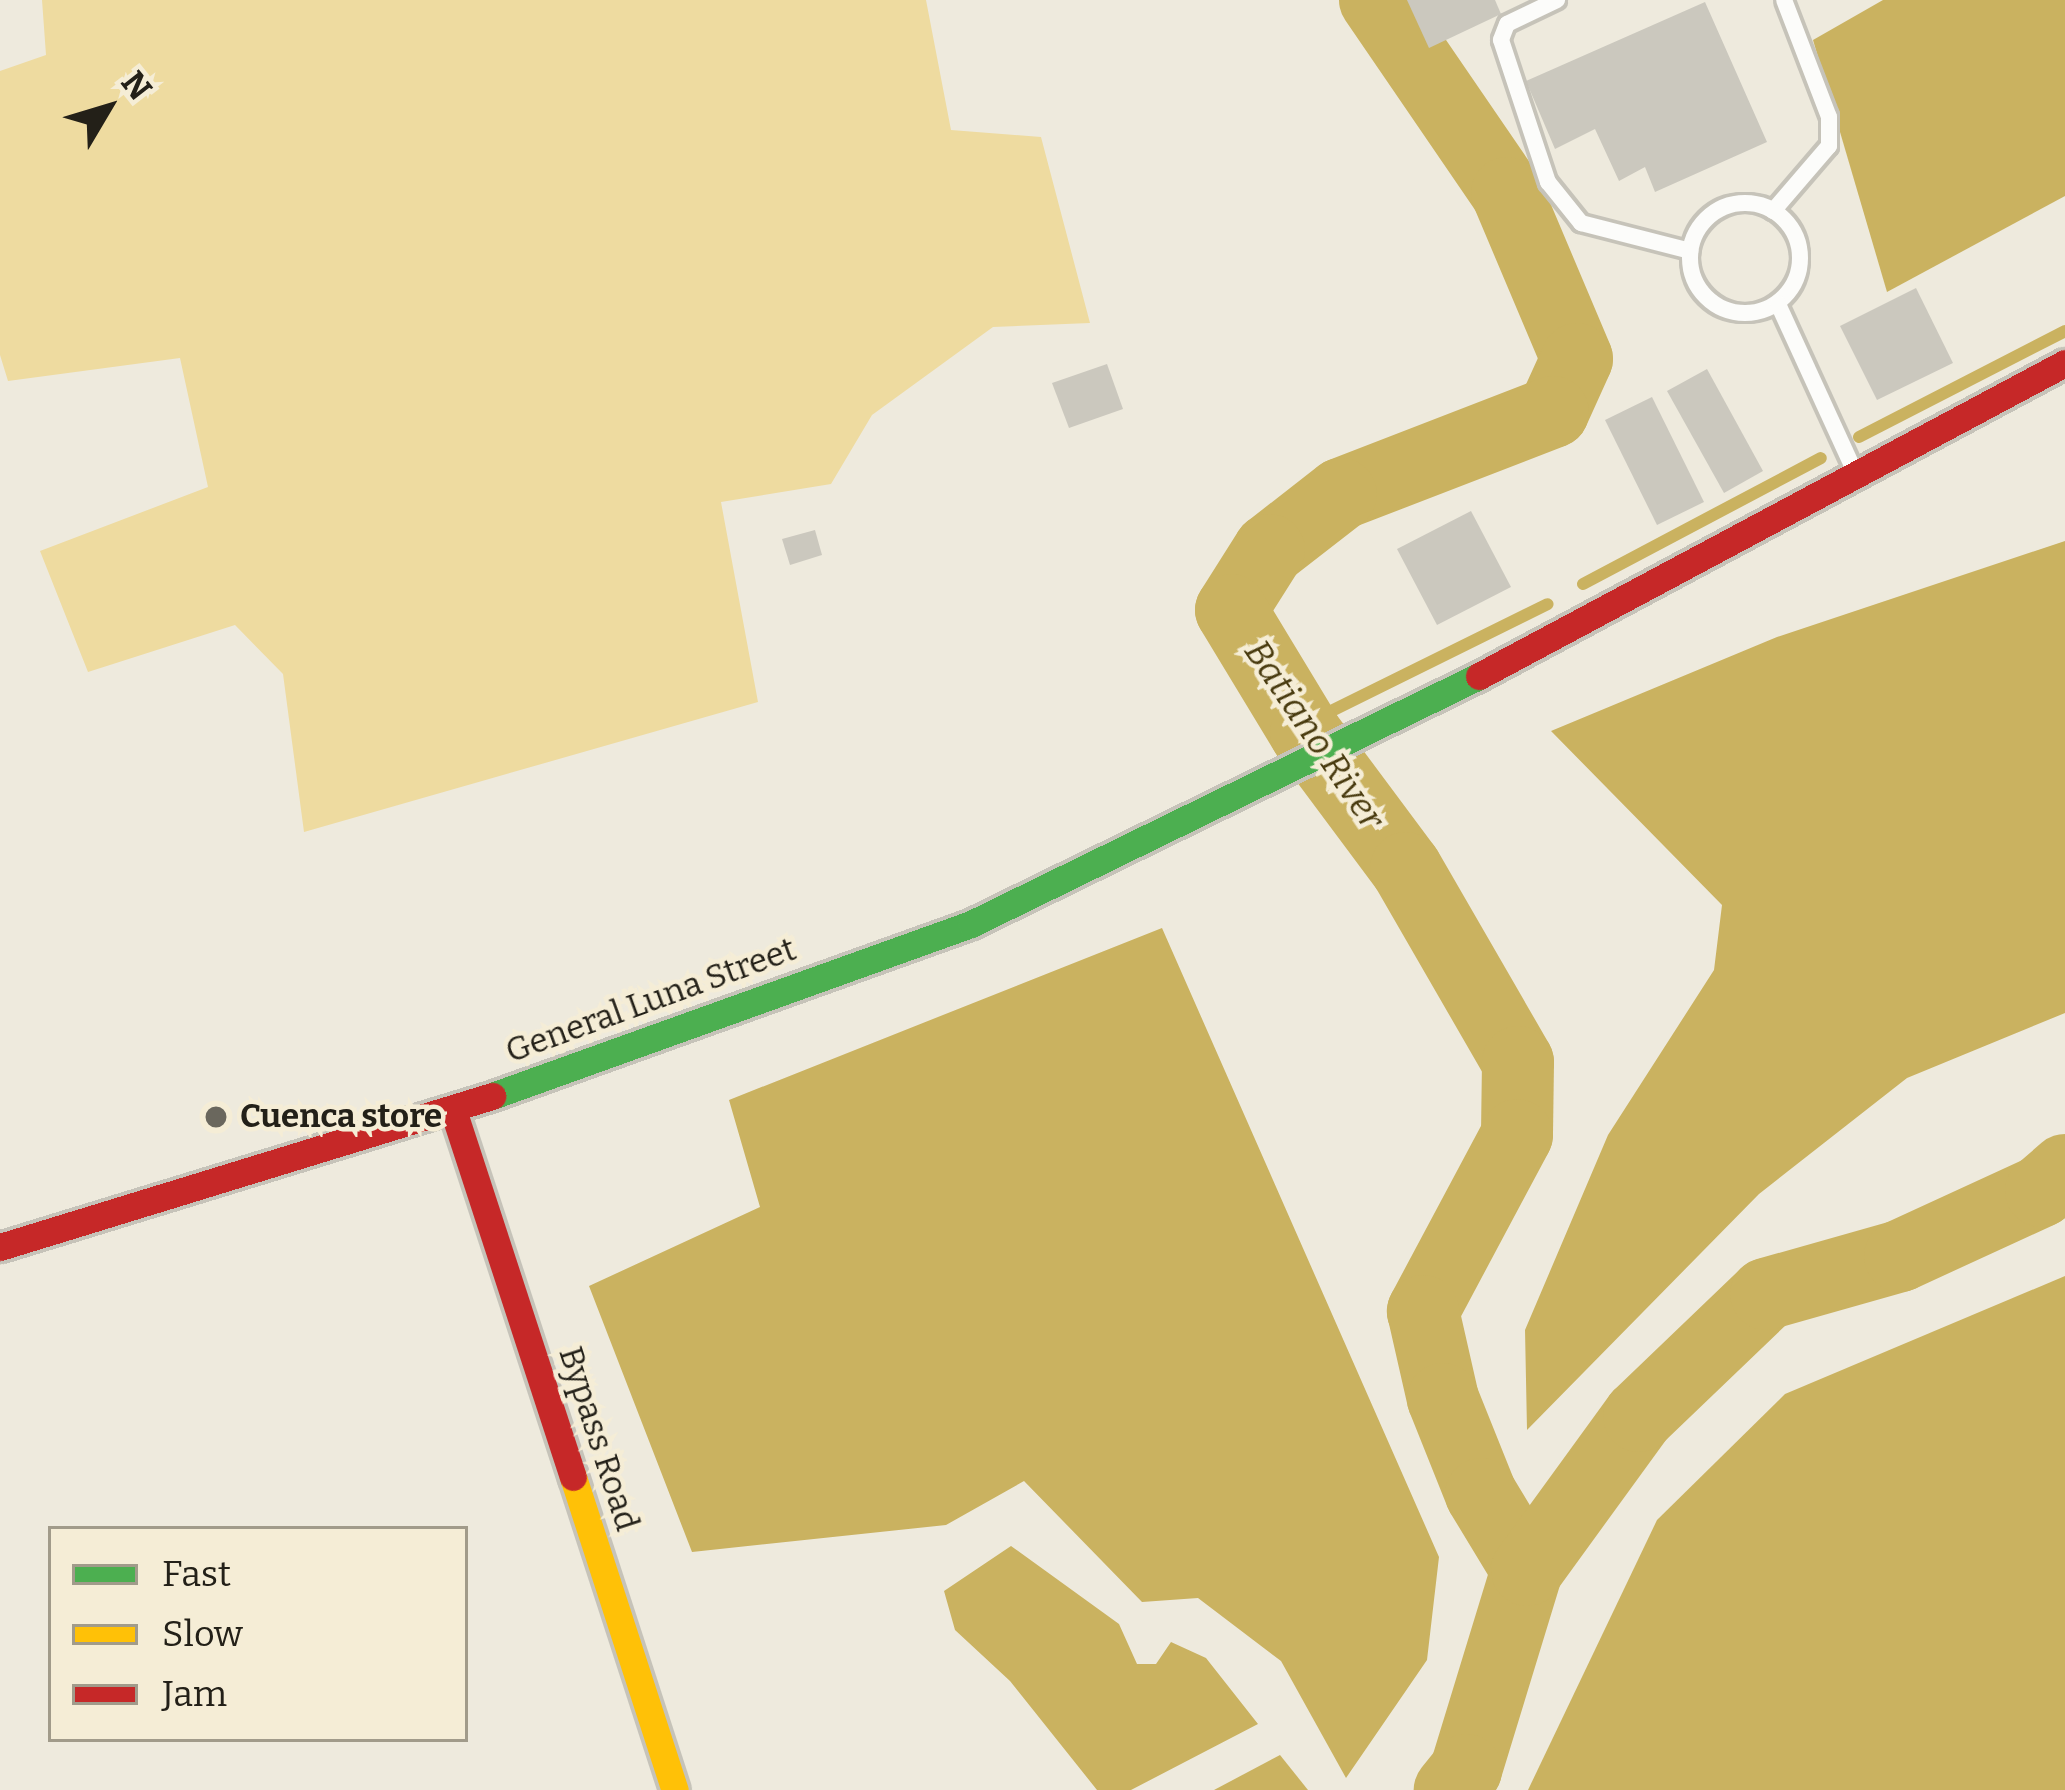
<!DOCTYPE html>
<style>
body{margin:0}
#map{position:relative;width:2065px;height:1790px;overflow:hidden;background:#eeeadd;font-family:Bitter,serif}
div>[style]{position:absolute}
.green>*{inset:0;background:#eedba0}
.water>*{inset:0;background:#cab260}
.stream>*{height:12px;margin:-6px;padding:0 6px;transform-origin:6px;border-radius:6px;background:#cab260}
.river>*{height:72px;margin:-36px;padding:0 36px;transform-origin:36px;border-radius:36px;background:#cab260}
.building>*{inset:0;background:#cbc8be}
.roads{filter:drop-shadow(3px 0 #c6c3b9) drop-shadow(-3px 0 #c6c3b9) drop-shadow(0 3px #c6c3b9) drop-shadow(0 -3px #c6c3b9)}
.lane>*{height:16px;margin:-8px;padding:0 8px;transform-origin:8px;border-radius:8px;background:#fcfcfa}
.lane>.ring{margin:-8px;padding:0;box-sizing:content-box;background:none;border:16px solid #fcfcfa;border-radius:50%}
.fast>*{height:27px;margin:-13.5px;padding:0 13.5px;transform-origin:13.5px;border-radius:13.5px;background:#4caf50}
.slow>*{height:27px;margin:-13.5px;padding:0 13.5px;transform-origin:13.5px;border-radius:13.5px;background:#ffc107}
.jam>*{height:27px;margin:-13.5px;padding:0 13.5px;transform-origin:13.5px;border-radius:13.5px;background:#c62828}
.dots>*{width:33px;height:33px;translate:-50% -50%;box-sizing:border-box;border:6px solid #f5edd6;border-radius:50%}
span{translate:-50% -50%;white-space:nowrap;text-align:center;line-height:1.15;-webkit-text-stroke:9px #f5edd6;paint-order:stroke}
.street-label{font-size:33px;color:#232018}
.poi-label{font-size:33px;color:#232018;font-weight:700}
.left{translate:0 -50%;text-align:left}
.water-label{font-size:36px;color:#493b0f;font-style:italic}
.legend{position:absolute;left:48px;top:1526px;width:420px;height:216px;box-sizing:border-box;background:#f5edd6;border:3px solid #a19b8a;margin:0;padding:15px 21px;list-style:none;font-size:36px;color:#232018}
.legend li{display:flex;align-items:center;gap:24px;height:60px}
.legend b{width:60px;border:3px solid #a19b8a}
.north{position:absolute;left:48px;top:48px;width:120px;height:120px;-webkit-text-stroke:9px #f5edd6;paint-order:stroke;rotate:52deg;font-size:33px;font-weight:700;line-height:48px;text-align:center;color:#232018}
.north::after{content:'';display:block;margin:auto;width:42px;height:54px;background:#232018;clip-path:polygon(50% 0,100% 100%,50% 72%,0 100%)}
</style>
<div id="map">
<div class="green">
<i style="clip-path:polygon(42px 0,926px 0,951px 130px,1041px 137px,1090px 323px,993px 327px,872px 415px,831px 484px,721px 502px,758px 702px,304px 832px,283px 674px,235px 625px,88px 672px,40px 551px,208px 487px,180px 358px,8px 381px,0 355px,0 71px,46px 55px)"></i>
</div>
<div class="water">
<i style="clip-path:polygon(1883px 0,2065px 0,2065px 196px,1887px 292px,1813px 40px)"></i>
<i style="clip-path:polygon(2065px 541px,2065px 1013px,1907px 1078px,1759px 1194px,1527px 1430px,1525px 1330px,1608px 1135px,1714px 970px,1722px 905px,1551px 731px,1777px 637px)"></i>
<i style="clip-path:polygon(1162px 928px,1439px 1557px,1427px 1660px,1346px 1778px,1281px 1661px,1198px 1598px,1142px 1602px,1024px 1481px,946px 1525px,692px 1552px,589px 1286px,760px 1207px,729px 1100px)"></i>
<i style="clip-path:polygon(2065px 1276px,2065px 1790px,1528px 1790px,1657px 1520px,1785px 1394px)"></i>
<i style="clip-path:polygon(1011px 1546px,1119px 1624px,1137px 1664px,1156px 1664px,1171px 1642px,1206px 1658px,1258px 1724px,1131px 1790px,1097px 1790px,1010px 1681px,955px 1630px,944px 1591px)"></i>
<i style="clip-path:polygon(1280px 1755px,1308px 1790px,1214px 1790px)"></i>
</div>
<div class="stream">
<i style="left:1859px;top:437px;width:232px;rotate:-27.2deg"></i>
<i style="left:1583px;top:584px;width:269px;rotate:-27.9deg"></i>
<i style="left:1301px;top:726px;width:275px;rotate:-26.3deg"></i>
</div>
<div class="river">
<i style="left:1375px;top:0;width:234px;rotate:55.6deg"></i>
<i style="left:1507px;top:193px;width:180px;rotate:67.1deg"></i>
<i style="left:1577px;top:359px;width:58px;rotate:114.4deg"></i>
<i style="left:1553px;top:412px;width:227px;rotate:158.9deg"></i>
<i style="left:1341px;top:494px;width:91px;rotate:142.1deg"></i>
<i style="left:1269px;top:550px;width:71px;rotate:122.3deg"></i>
<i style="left:1231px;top:610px;width:145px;rotate:58.8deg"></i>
<i style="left:1306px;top:734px;width:167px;rotate:53.3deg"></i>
<i style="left:1406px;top:868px;width:224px;rotate:60deg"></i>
<i style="left:1518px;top:1062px;width:73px;rotate:90.8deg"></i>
<i style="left:1517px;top:1135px;width:200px;rotate:118.1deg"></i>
<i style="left:1423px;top:1311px;width:90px;rotate:77.2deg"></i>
<i style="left:1443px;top:1399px;width:102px;rotate:68.2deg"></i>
<i style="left:1481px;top:1494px;width:89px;rotate:58.8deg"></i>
<i style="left:1527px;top:1570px;width:209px;rotate:107deg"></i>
<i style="left:1466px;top:1770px;width:26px;rotate:129deg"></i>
<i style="left:1527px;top:1570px;width:190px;rotate:-54deg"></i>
<i style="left:1639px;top:1416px;width:176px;rotate:-43.8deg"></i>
<i style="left:1766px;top:1294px;width:139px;rotate:-15.8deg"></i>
<i style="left:1900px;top:1256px;width:155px;rotate:-24.7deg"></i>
<i style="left:2041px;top:1191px;width:32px;rotate:-41deg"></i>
</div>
<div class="building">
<i style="clip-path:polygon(1407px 0,1495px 0,1501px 14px,1429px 48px)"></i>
<i style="clip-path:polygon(1705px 2px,1767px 142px,1655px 192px,1645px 167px,1619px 181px,1595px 129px,1555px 149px,1526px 81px)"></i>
<i style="clip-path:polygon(1916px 288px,1953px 363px,1877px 400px,1840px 326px)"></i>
<i style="clip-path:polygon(1107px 364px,1123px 409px,1069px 428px,1052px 383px)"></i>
<i style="clip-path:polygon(1707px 369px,1763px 471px,1724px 493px,1667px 391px)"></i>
<i style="clip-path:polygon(1652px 397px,1704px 502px,1657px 525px,1605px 420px)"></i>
<i style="clip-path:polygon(1471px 511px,1511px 587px,1437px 625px,1397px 549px)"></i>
<i style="clip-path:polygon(815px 530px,822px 555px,790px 565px,782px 539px)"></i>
</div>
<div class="roads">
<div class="lane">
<i style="left:1557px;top:0;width:55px;rotate:154.4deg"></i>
<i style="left:1507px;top:24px;width:17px;rotate:111deg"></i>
<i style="left:1501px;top:40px;width:150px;rotate:71.7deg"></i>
<i style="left:1548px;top:182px;width:53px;rotate:51.2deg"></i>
<i style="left:1581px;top:223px;width:113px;rotate:14.4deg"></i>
<i class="ring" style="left:1690px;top:203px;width:94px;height:94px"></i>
<i style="left:1773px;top:211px;width:86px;rotate:-49.3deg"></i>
<i style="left:1829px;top:146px;width:29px;rotate:-90deg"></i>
<i style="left:1829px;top:117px;width:125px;rotate:-111deg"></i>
<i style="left:1778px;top:304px;width:185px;rotate:65.4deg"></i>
</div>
<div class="fast">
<i style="left:492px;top:1096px;width:509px;rotate:-19.75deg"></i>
<i style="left:971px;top:924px;width:565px;rotate:-26.02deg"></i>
</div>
<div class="slow">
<i style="left:573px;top:1477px;width:329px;rotate:72deg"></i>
</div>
<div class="jam">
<i style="left:1479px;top:676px;width:664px;rotate:-28.11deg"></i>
<i style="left:453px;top:1110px;width:386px;rotate:71.9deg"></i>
<i style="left:0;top:1247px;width:515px;rotate:-17.06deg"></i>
</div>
</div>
<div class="dots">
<i style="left:216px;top:1117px;background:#6a675d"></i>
</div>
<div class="street-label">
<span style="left:651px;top:1001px;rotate:-20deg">General Luna Street</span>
<span style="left:598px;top:1439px;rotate:72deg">Bypass Road</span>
</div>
<div class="poi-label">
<span class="left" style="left:240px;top:1117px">Cuenca store</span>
</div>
<div class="water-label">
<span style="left:1314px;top:735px;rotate:56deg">Batiano River</span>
</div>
<ul class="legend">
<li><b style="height:15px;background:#4caf50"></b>Fast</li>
<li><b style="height:15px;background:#ffc107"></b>Slow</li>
<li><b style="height:15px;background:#c62828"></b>Jam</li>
</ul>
<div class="north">N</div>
</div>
